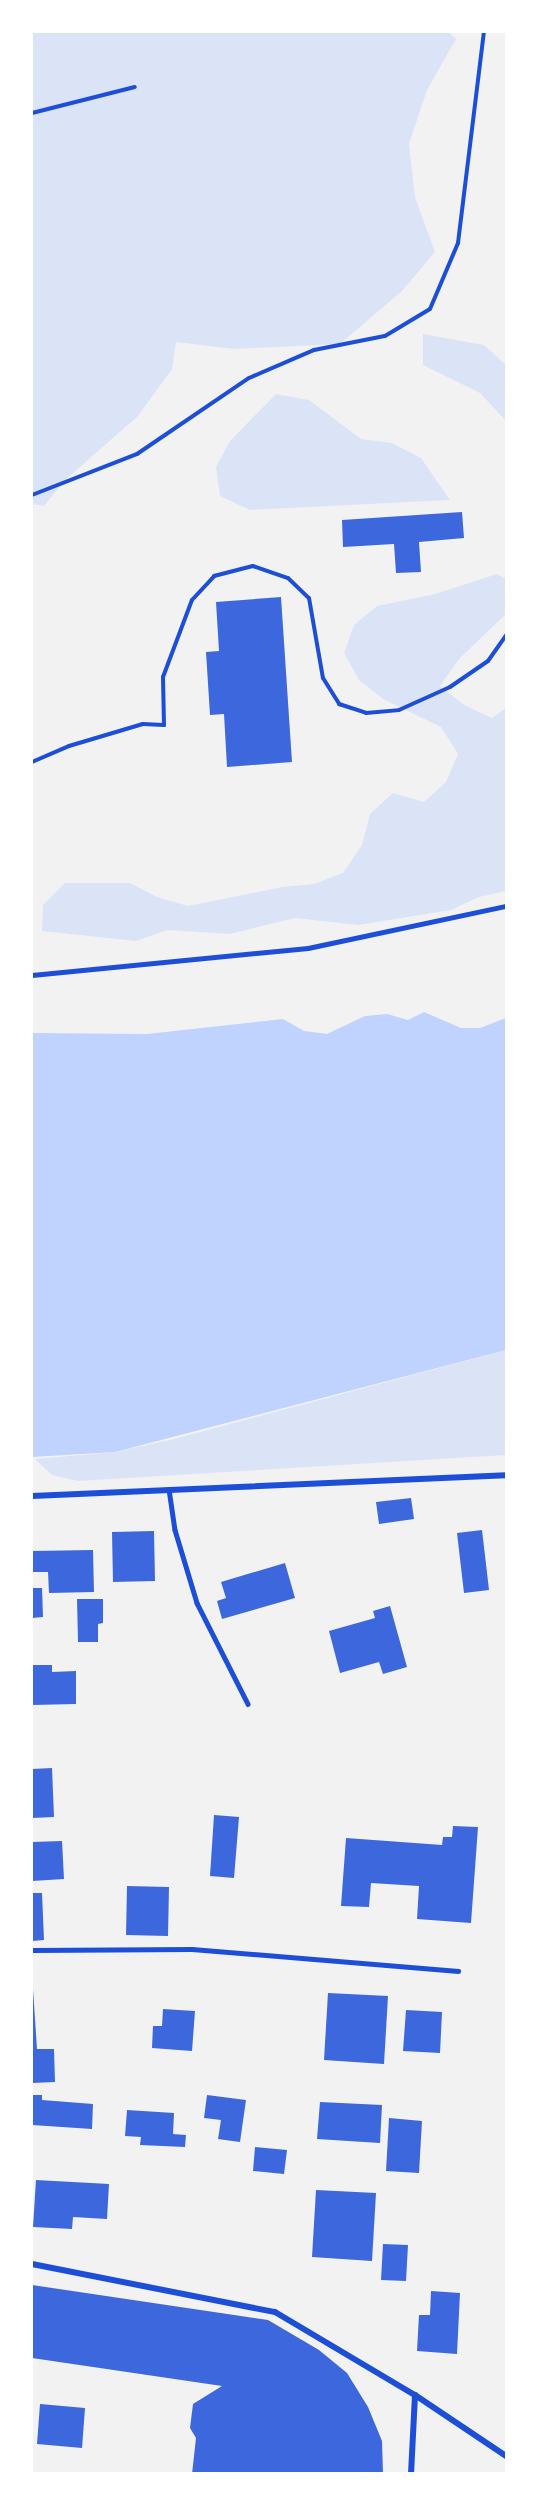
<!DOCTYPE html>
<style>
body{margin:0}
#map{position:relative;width:538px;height:2505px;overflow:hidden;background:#f2f2f2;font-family:Spectral,serif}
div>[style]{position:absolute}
.green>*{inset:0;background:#dbe4f7}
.water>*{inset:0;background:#bfd3fe}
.building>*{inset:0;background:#3d67dc}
.path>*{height:4px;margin:-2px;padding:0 2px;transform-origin:2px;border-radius:2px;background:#1d4ed8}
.service>*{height:4.5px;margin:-2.25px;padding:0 2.25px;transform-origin:2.25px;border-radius:2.25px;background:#1d4ed8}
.minor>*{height:6px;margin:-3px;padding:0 3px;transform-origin:3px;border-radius:3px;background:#1d4ed8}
span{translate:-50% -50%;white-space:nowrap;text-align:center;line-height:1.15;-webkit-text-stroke:4.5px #fff;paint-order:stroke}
.frame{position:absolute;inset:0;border:33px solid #fff;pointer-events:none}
</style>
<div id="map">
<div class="green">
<i style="clip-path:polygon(32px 32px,448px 32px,456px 39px,427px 90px,409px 144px,415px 197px,435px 252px,402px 291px,340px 344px,234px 349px,176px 342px,172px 369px,138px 416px,65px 480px,44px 506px,32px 504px)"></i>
<i style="clip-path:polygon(423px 334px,484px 345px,506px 365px,506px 421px,480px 393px,423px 365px)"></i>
<i style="clip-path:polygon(276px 394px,309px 400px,361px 439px,392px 443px,421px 458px,450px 500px,250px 510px,220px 496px,216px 467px,230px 441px)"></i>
<i style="clip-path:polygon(497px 574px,506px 579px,506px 614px,459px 659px,440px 686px,464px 705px,492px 718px,506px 708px,506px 891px,479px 897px,451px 910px,358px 925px,295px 918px,230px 934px,167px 930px,136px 941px,42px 931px,43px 905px,65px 883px,130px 883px,157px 897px,188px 906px,282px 887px,314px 884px,343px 873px,362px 845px,370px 814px,393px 793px,424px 802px,446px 782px,458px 754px,441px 727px,383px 699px,359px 680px,344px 653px,354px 625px,377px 606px,435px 594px)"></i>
<i style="clip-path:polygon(506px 1350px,506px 1455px,78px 1481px,52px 1475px,35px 1459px,115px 1452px,174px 1439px)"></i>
</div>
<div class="water">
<i style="clip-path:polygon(424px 1012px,461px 1028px,480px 1028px,506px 1018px,506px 1350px,115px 1452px,32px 1457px,32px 1033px,147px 1034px,283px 1019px,304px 1031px,327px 1034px,365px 1016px,387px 1014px,408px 1020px)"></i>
</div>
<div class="building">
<i style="clip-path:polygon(462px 512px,464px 538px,419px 542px,421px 572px,396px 573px,394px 544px,343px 547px,342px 520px)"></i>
<i style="clip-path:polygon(281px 597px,292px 762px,227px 767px,224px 714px,210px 715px,206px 652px,219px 651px,216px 602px)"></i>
<i style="clip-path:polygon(411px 1498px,414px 1519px,379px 1524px,376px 1502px)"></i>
<i style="clip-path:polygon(482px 1530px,489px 1590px,464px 1593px,457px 1533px)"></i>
<i style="clip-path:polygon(154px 1531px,155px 1581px,113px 1582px,112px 1532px)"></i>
<i style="clip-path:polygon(93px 1550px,94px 1592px,49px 1593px,48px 1572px,32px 1572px,32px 1551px)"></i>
<i style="clip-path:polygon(285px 1563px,295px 1598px,222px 1619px,217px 1601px,226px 1598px,221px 1582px)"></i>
<i style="clip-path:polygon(32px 1588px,42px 1588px,43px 1617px,32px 1618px)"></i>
<i style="clip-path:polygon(77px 1599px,103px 1599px,103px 1623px,98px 1624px,98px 1642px,78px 1642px)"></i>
<i style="clip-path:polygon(390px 1606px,407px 1667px,383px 1674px,379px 1662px,340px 1673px,329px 1631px,375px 1618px,373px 1611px)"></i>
<i style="clip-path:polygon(32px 1665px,52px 1665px,52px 1672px,76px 1671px,76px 1704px,32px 1705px)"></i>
<i style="clip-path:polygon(52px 1768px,54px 1817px,32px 1818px,32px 1769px)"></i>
<i style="clip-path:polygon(214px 1815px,239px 1817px,234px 1878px,210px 1876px)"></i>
<i style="clip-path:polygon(453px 1826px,478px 1827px,471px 1923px,417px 1919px,419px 1886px,371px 1883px,369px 1907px,341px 1906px,346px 1838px,442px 1845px,443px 1837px,452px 1837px)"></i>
<i style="clip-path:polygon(62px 1841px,64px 1879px,32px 1881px,32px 1842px)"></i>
<i style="clip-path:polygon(127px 1886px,169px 1887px,168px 1936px,126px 1935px)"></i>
<i style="clip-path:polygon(32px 1893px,42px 1893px,44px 1940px,32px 1941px)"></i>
<i style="clip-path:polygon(32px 1974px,37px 2049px,54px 2049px,55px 2082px,32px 2083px)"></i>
<i style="clip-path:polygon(328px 1993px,388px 1996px,384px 2064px,324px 2060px)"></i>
<i style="clip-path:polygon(163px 2009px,195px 2011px,192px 2051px,152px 2048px,153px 2026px,162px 2026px)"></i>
<i style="clip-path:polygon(406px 2010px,442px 2012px,440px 2053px,403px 2051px)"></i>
<i style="clip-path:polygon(32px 2095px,42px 2095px,42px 2100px,93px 2104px,92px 2129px,32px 2125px)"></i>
<i style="clip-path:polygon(207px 2095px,246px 2100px,240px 2142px,218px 2139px,221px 2120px,204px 2118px)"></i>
<i style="clip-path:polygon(320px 2102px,382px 2105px,380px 2143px,317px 2139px)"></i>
<i style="clip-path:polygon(127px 2110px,174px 2113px,173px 2134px,186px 2135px,185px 2147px,140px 2145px,141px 2137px,125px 2136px)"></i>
<i style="clip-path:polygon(389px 2118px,422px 2121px,419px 2173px,386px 2171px)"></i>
<i style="clip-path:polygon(255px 2147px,287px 2150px,284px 2174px,253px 2171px)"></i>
<i style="clip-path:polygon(36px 2180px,109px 2184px,107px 2219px,73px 2217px,72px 2229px,33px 2227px)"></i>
<i style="clip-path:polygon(316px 2190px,376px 2193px,372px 2261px,312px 2257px)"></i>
<i style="clip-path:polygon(383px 2244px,408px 2245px,406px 2281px,381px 2280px)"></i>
<i style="clip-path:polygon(32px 2285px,268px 2320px,319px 2350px,347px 2373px,368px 2407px,382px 2441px,383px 2474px,192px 2474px,196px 2438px,190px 2428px,193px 2404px,222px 2386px,32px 2358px)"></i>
<i style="clip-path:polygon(431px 2291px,460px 2293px,457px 2354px,417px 2351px,419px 2315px,430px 2315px)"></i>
<i style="clip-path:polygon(40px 2404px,85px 2408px,82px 2448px,37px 2444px)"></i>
</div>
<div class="path">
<i style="left:32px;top:113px;width:106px;rotate:-14.2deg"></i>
<i style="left:32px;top:495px;width:113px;rotate:-21.3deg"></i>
<i style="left:137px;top:454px;width:135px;rotate:-34.2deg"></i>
<i style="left:249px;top:378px;width:71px;rotate:-23.3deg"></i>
<i style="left:314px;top:350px;width:72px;rotate:-11.2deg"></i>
<i style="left:385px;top:336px;width:52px;rotate:-31deg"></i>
<i style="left:430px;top:309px;width:72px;rotate:-67deg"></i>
<i style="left:458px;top:243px;width:213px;rotate:-83deg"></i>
<i style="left:32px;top:762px;width:40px;rotate:-23.4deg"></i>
<i style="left:69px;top:746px;width:77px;rotate:-16.6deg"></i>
<i style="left:143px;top:724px;width:21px;rotate:3deg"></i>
<i style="left:164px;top:725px;width:48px;rotate:-91.2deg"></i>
<i style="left:163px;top:677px;width:82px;rotate:-69.4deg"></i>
<i style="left:192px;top:600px;width:33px;rotate:-47deg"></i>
<i style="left:214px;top:576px;width:40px;rotate:-14.4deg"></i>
<i style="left:253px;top:566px;width:37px;rotate:19deg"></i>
<i style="left:288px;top:578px;width:29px;rotate:44deg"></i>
<i style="left:309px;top:598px;width:81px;rotate:80.1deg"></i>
<i style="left:323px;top:678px;width:31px;rotate:58deg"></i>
<i style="left:339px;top:704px;width:28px;rotate:18deg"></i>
<i style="left:366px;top:713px;width:33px;rotate:-5deg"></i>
<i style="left:399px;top:710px;width:56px;rotate:-24.3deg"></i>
<i style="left:450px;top:687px;width:46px;rotate:-34.4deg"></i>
<i style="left:488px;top:661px;width:32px;rotate:-55deg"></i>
</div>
<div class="service">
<i style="left:32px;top:975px;width:277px;rotate:-5.6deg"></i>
<i style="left:308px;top:948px;width:202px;rotate:-12deg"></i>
<i style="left:169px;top:1489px;width:41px;rotate:81.7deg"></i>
<i style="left:175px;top:1530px;width:76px;rotate:73.2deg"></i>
<i style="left:197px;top:1603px;width:113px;rotate:63.2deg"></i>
<i style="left:32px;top:1950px;width:160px;rotate:-0.4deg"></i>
<i style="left:192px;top:1949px;width:267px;rotate:4.7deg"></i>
</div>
<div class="minor">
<i style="left:32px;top:1496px;width:474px;rotate:-2.5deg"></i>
<i style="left:32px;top:2264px;width:248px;rotate:11.2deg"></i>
<i style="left:275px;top:2312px;width:163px;rotate:30.7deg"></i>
<i style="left:415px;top:2395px;width:110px;rotate:33.8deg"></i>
<i style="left:411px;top:2474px;width:79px;rotate:-87.1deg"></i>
</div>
<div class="frame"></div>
</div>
